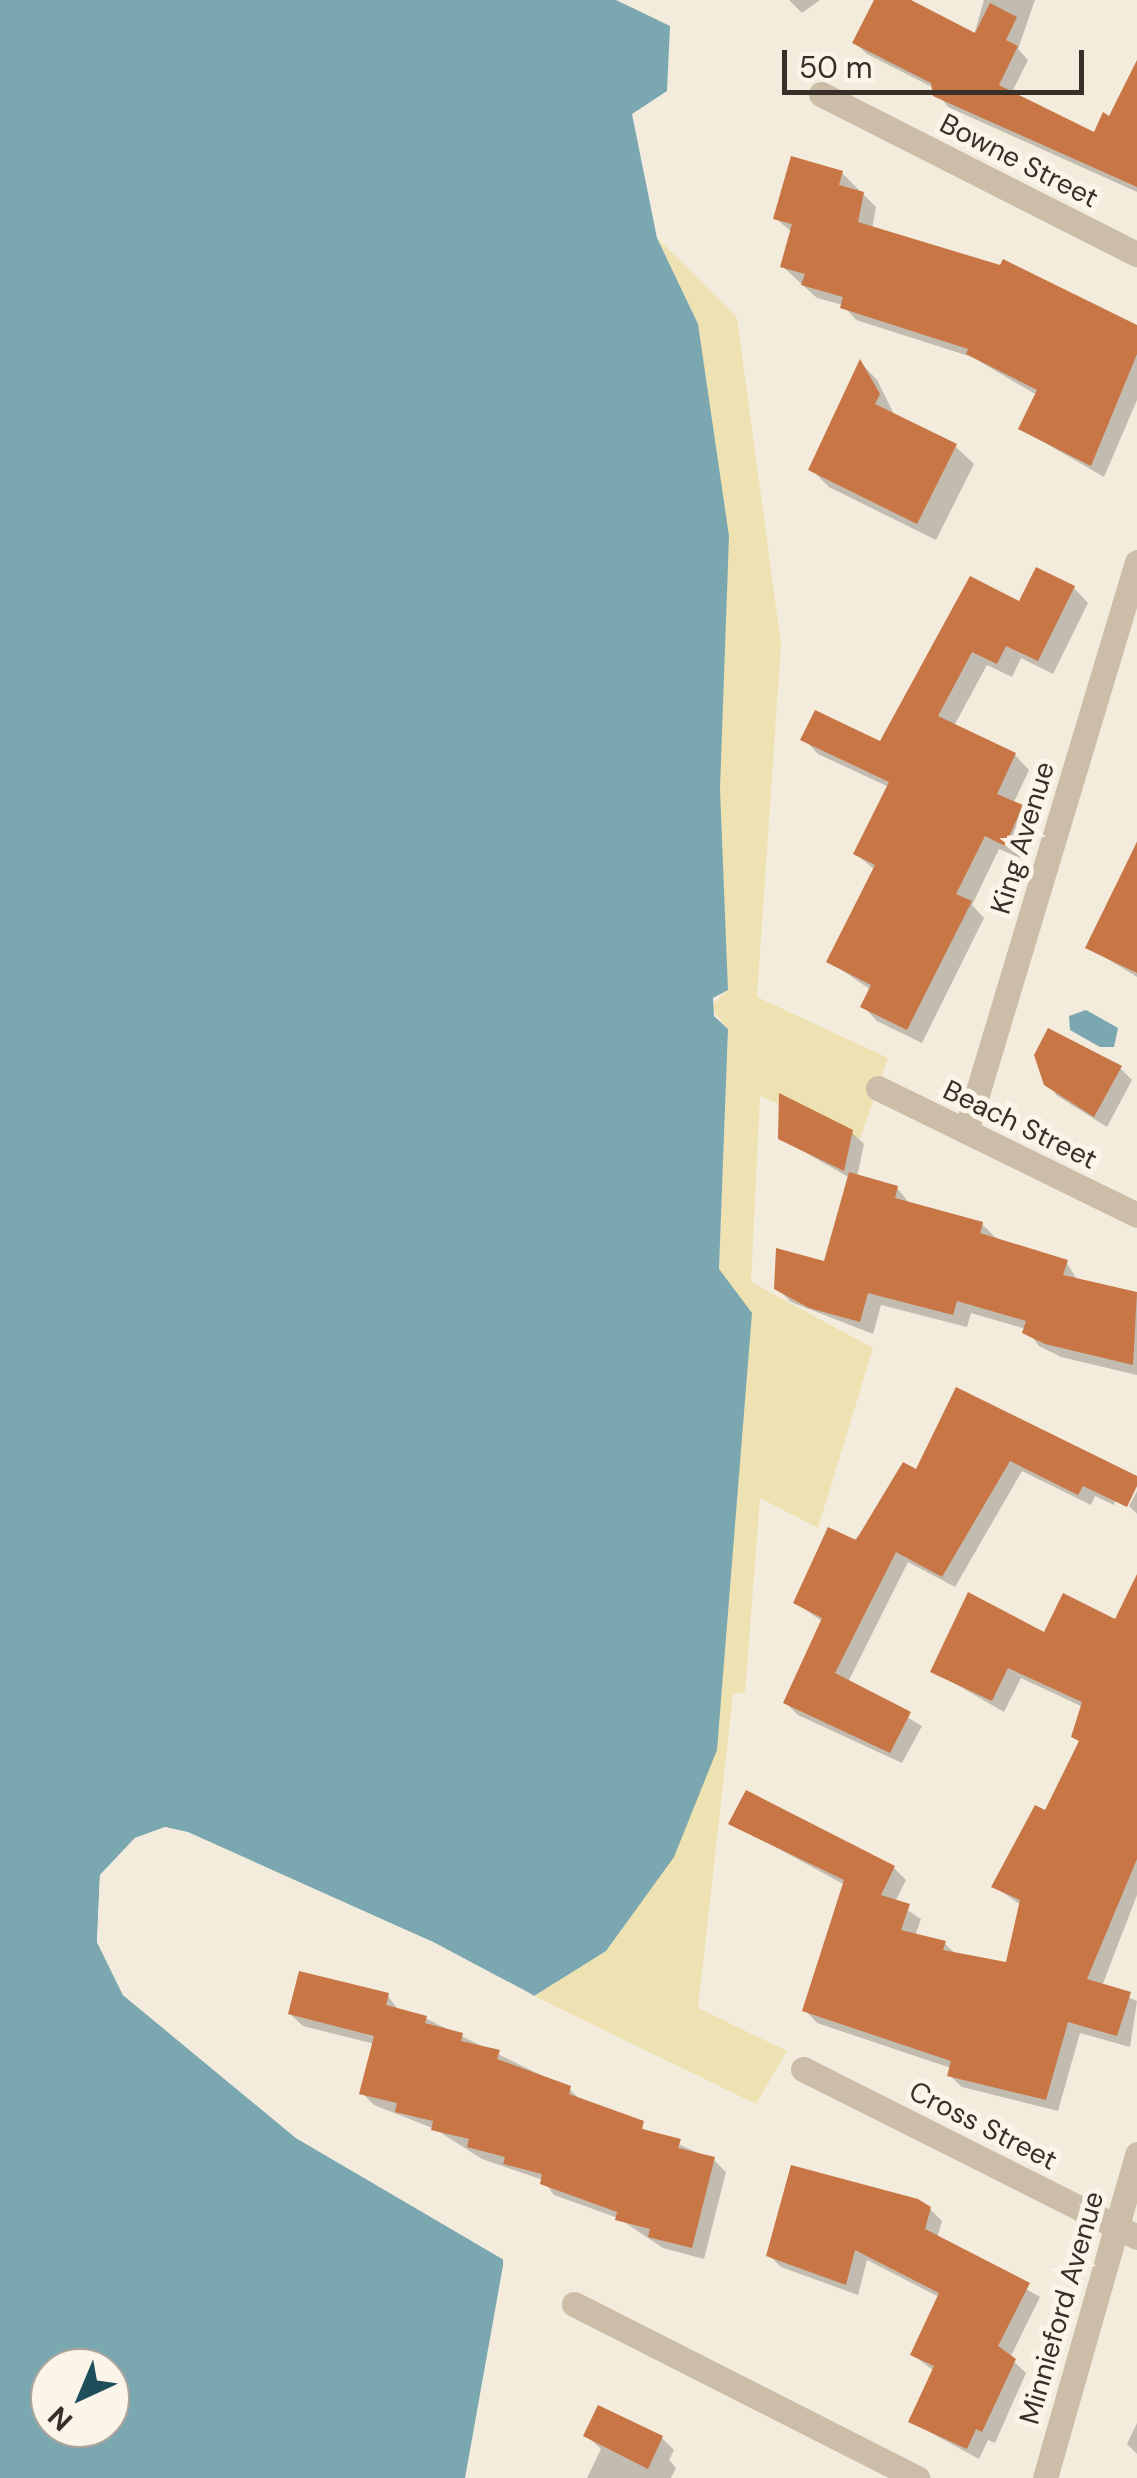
<!DOCTYPE html>
<style>
body{margin:0}
#map{position:relative;width:1137px;height:2478px;overflow:hidden;background:#f3ebdc;font-family:"DM Sans",sans-serif}
div>[style]{position:absolute}
.sand>*{inset:0;background:#eee2b2}
.water>*{inset:0;background:#7ba7b0}
.pier>*{inset:0;background:#f3ebdc}
.shadow>*{inset:0;background:#0003}
.building>*{inset:0;background:#c87645}
.minor>*{height:25px;margin:-12.5px;padding:0 12.5px;transform-origin:12.5px;border-radius:12.5px;background:#cbbda8}
span{translate:-50% -50%;white-space:nowrap;text-align:center;line-height:1.15;-webkit-text-stroke:10px #faf4e9;paint-order:stroke}
.street-label{font-size:28px;color:#382f28}
.north{position:absolute;left:30px;top:2348px;width:100px;height:100px;box-sizing:border-box;background:#faf4e9;border:2px solid #aca59c;border-radius:50%;rotate:224deg;font-size:28px;font-weight:700;line-height:40px;text-align:center;color:#382f28}
.north::after{content:'';display:block;margin:auto;width:35px;height:45px;background:#1d4e5a;clip-path:polygon(50% 0,100% 100%,50% 72%,0 100%)}
.scale{position:absolute;left:782px;top:50px;width:302px;height:45px;box-sizing:border-box;border:5px solid #382f28;border-top:0;padding-left:12px;font-size:30px;line-height:35px;white-space:nowrap;color:#382f28;-webkit-text-stroke:8px #faf4e9;paint-order:stroke}
</style>
<div id="map">
<div class="sand">
<i style="clip-path:polygon(657px 238px,737px 318px,781px 644px,757px 997px,888px 1058px,860px 1139px,760px 1096px,751px 1282px,873px 1348px,818px 1528px,760px 1498px,745px 1692px,733px 1694px,698px 2008px,787px 2051px,756px 2104px,534px 1996px,606px 1951px,719px 1270px,728px 1029px,710px 1007px,728px 990px,698px 324px)"></i>
</div>
<div class="water">
<i style="clip-path:polygon(evenodd,0 0,616px 0,670px 26px,667px 91px,632px 114px,657px 238px,698px 324px,729px 536px,720px 789px,728px 990px,713px 998px,714px 1016px,728px 1029px,719px 1269px,752px 1313px,717px 1750px,674px 1857px,606px 1951px,534px 1996px,433px 1942px,188px 1832px,165px 1827px,135px 1838px,100px 1875px,97px 1942px,123px 1995px,296px 2138px,504px 2260px,465px 2478px,0 2478px,0 0,50px 2368px,110px 2368px,110px 2428px,50px 2428px,50px 2368px)"></i>
<i style="clip-path:polygon(1086px 1010px,1118px 1028px,1114px 1047px,1100px 1047px,1070px 1030px,1069px 1016px)"></i>
</div>
<div class="pier">
<i style="clip-path:polygon(166px 1827px,433px 1942px,539px 1998px,186px 1836px,166px 1832px,138px 1842px,105px 1877px,102px 1941px,127px 1992px,299px 2133px,507px 2256px,504px 2288px,503px 2259px,296px 2138px,123px 1995px,97px 1942px,100px 1875px,135px 1838px)"></i>
</div>
<div class="shadow">
<i style="clip-path:polygon(789px 0,820px 0,802px 13px)"></i>
<i style="clip-path:polygon(877px 0,905px 0,974px 35px,984px 0,1035px 0,1018px 49px,1028px 60px,1011px 94px,1095px 135px,1111px 119px,1137px 65px,1137px 192px,948px 107px,934px 88px,867px 54px,855px 43px)"></i>
<i style="clip-path:polygon(842px 173px,876px 207px,872px 229px,1137px 328px,1137px 400px,1104px 477px,1021px 429px,1037px 395px,972px 357px,856px 320px,843px 305px,817px 298px,783px 267px,792px 232px,775px 218px)"></i>
<i style="clip-path:polygon(861px 363px,877px 380px,895px 416px,956px 447px,974px 464px,936px 540px,829px 487px,811px 469px)"></i>
<i style="clip-path:polygon(971px 579px,1020px 604px,1074px 588px,1088px 603px,1053px 674px,1021px 658px,1012px 677px,987px 665px,954px 726px,1015px 755px,1029px 770px,1013px 804px,1036px 822px,1020px 858px,999px 849px,972px 905px,984px 918px,922px 1043px,877px 1021px,863px 1006px,871px 990px,830px 962px,875px 870px,856px 854px,889px 787px,818px 754px,804px 739px,881px 745px)"></i>
<i style="clip-path:polygon(1137px 841px,1137px 977px,1088px 947px)"></i>
<i style="clip-path:polygon(1037px 1055px,1120px 1068px,1132px 1080px,1107px 1127px,1056px 1095px)"></i>
<i style="clip-path:polygon(851px 1132px,864px 1144px,857px 1177px,897px 1188px,910px 1204px,982px 1224px,996px 1238px,1066px 1262px,1078px 1281px,1137px 1295px,1137px 1375px,1061px 1357px,1039px 1346px,1026px 1329px,971px 1313px,967px 1327px,881px 1305px,873px 1334px,791px 1302px,777px 1288px,825px 1264px,850px 1178px,780px 1138px)"></i>
<i style="clip-path:polygon(957px 1390px,1121px 1477px,1114px 1505px,1095px 1496px,1091px 1505px,1022px 1471px,955px 1587px,908px 1562px,848px 1682px,922px 1726px,902px 1763px,798px 1715px,786px 1703px,823px 1622px,796px 1603px,917px 1472px)"></i>
<i style="clip-path:polygon(1137px 1491px,1137px 1514px,1129px 1506px)"></i>
<i style="clip-path:polygon(1137px 1580px,1137px 1895px,1102px 1986px,1137px 2001px,1130px 2047px,1080px 2033px,1058px 2111px,962px 2087px,949px 2075px,951px 2068px,817px 2023px,805px 2010px,845px 1885px,731px 1823px,893px 1867px,906px 1880px,895px 1902px,921px 1919px,915px 1936px,944px 1943px,957px 1955px,1008px 1965px,1021px 1905px,994px 1886px,1046px 1813px,1081px 1743px,1074px 1737px,1083px 1707px,1021px 1678px,1004px 1712px,933px 1671px,1045px 1636px,1116px 1622px)"></i>
<i style="clip-path:polygon(388px 1996px,399px 2011px,425px 2018px,569px 2089px,583px 2102px,714px 2160px,726px 2172px,704px 2259px,663px 2248px,618px 2218px,554px 2195px,543px 2180px,482px 2159px,435px 2129px,374px 2105px,362px 2093px,375px 2044px,303px 2026px,290px 2014px)"></i>
<i style="clip-path:polygon(930px 2209px,942px 2221px,937px 2238px,1040px 2297px,1010px 2358px,1026px 2373px,995px 2443px,988px 2440px,979px 2459px,911px 2422px,934px 2371px,913px 2355px,939px 2297px,867px 2260px,858px 2295px,781px 2267px,769px 2255px)"></i>
<i style="clip-path:polygon(1137px 2423px,1137px 2454px,1127px 2444px)"></i>
<i style="clip-path:polygon(586px 2435px,662px 2438px,674px 2450px,669px 2460px,676px 2468px,671px 2478px,587px 2478px,601px 2449px)"></i>
</div>
<div class="building">
<i style="clip-path:polygon(874px 0,911px 0,975px 33px,990px 3px,1017px 17px,1006px 40px,1018px 46px,999px 85px,1094px 132px,1103px 112px,1109px 116px,1137px 60px,1137px 187px,933px 96px,931px 83px,852px 43px)"></i>
<i style="clip-path:polygon(791px 156px,843px 171px,839px 185px,864px 192px,858px 222px,1000px 265px,1003px 259px,1137px 325px,1137px 354px,1091px 466px,1018px 429px,1037px 390px,966px 354px,968px 349px,840px 308px,843px 297px,801px 285px,805px 274px,780px 267px,792px 224px,773px 219px)"></i>
<i style="clip-path:polygon(860px 359px,880px 394px,875px 404px,957px 444px,917px 524px,808px 470px)"></i>
<i style="clip-path:polygon(1036px 567px,1075px 586px,1038px 661px,1006px 646px,997px 664px,972px 652px,938px 716px,1016px 753px,997px 794px,1023px 805px,1005px 846px,985px 836px,956px 894px,972px 901px,907px 1030px,860px 1007px,871px 985px,826px 962px,875px 865px,853px 854px,889px 782px,800px 740px,815px 710px,880px 741px,970px 576px,1019px 601px)"></i>
<i style="clip-path:polygon(1137px 842px,1137px 973px,1085px 948px)"></i>
<i style="clip-path:polygon(1048px 1028px,1122px 1066px,1094px 1117px,1044px 1085px,1034px 1055px)"></i>
<i style="clip-path:polygon(779px 1093px,853px 1130px,844px 1171px,778px 1139px)"></i>
<i style="clip-path:polygon(849px 1172px,898px 1186px,895px 1198px,983px 1222px,980px 1233px,1068px 1260px,1063px 1275px,1137px 1292px,1133px 1365px,1045px 1344px,1022px 1333px,1026px 1321px,957px 1301px,953px 1315px,868px 1293px,860px 1322px,809px 1308px,774px 1289px,776px 1248px,824px 1261px)"></i>
<i style="clip-path:polygon(956px 1387px,1137px 1476px,1137px 1486px,1127px 1507px,1083px 1486px,1078px 1495px,1010px 1461px,942px 1577px,896px 1552px,835px 1673px,911px 1712px,890px 1753px,783px 1703px,822px 1618px,793px 1603px,828px 1527px,856px 1540px,903px 1462px,916px 1469px)"></i>
<i style="clip-path:polygon(1137px 1574px,1137px 1859px,1087px 1979px,1131px 1992px,1117px 2036px,1068px 2022px,1046px 2100px,947px 2076px,951px 2061px,802px 2011px,844px 1880px,728px 1824px,746px 1790px,895px 1866px,881px 1895px,910px 1904px,901px 1930px,946px 1941px,943px 1950px,1006px 1962px,1020px 1900px,991px 1887px,1035px 1805px,1045px 1810px,1079px 1741px,1071px 1737px,1082px 1702px,1008px 1668px,992px 1701px,930px 1672px,968px 1592px,1044px 1632px,1063px 1593px,1115px 1619px)"></i>
<i style="clip-path:polygon(299px 1971px,389px 1993px,386px 2005px,427px 2016px,425px 2023px,463px 2033px,461px 2041px,500px 2050px,497px 2059px,571px 2086px,569px 2094px,644px 2121px,642px 2129px,681px 2139px,678px 2148px,715px 2157px,692px 2248px,648px 2237px,650px 2229px,615px 2220px,617px 2212px,540px 2184px,542px 2174px,503px 2164px,505px 2157px,467px 2147px,469px 2139px,431px 2130px,433px 2121px,395px 2112px,397px 2103px,359px 2094px,374px 2036px,288px 2014px)"></i>
<i style="clip-path:polygon(791px 2165px,918px 2199px,931px 2207px,925px 2229px,1030px 2283px,998px 2346px,1016px 2359px,982px 2432px,976px 2429px,967px 2449px,908px 2422px,934px 2366px,910px 2355px,939px 2293px,855px 2250px,846px 2285px,766px 2256px)"></i>
<i style="clip-path:polygon(598px 2405px,663px 2436px,648px 2469px,583px 2436px)"></i>
</div>
<div class="minor">
<i style="left:821px;top:94px;width:354px;rotate:26.9deg"></i>
<i style="left:878px;top:1088px;width:288px;rotate:26.1deg"></i>
<i style="left:966px;top:1131px;width:594px;rotate:-73.27deg"></i>
<i style="left:803px;top:2069px;width:374px;rotate:26.7deg"></i>
<i style="left:574px;top:2304px;width:385px;rotate:26.9deg"></i>
<i style="left:1045px;top:2478px;width:337px;rotate:-74.1deg"></i>
</div>
<div class="street-label">
<span style="left:1019px;top:161px;rotate:27deg">Bowne Street</span>
<span style="left:1023px;top:838px;rotate:-73deg">King Avenue</span>
<span style="left:1020px;top:1125px;rotate:26deg">Beach Street</span>
<span style="left:983px;top:2126px;rotate:27deg">Cross Street</span>
<span style="left:1062px;top:2308px;rotate:-74deg">Minnieford Avenue</span>
</div>
<div class="north">N</div>
<div class="scale">50 m</div>
</div>
